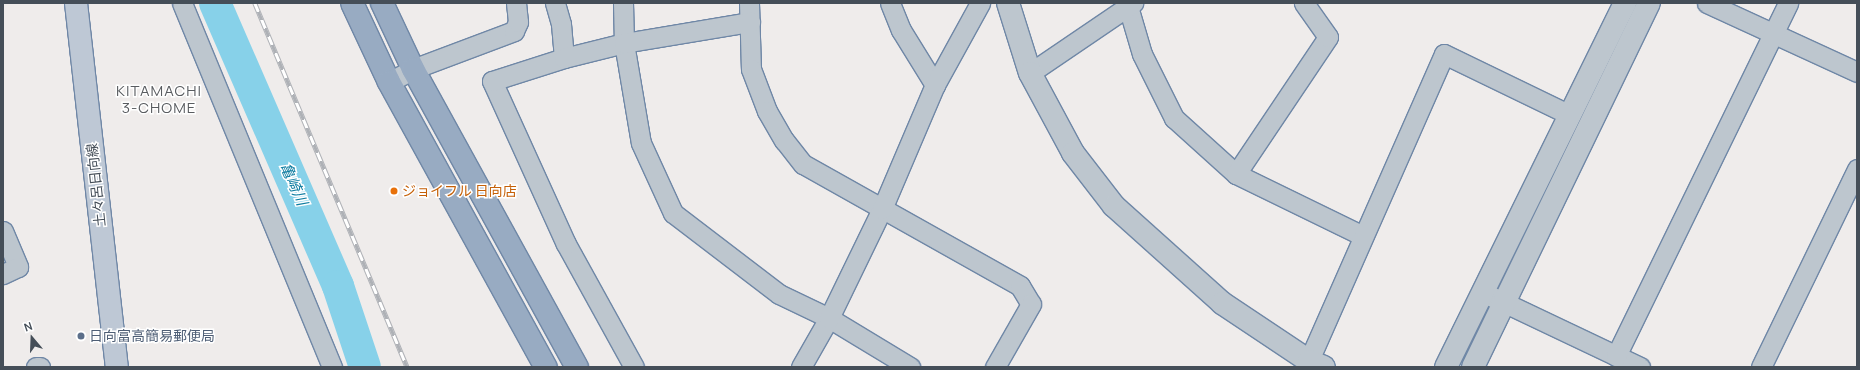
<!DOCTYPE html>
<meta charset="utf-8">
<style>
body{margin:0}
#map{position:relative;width:1860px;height:370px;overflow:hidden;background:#efeceb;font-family:Manrope,"Noto Sans JP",sans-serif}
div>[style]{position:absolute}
.river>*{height:32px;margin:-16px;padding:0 16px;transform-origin:16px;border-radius:16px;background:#87d1e9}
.roads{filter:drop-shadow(1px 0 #6f87a6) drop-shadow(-1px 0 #6f87a6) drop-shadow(0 1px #6f87a6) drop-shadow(0 -1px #6f87a6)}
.minor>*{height:19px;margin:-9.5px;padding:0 9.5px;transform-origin:9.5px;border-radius:9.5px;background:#bdc6ce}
.tertiary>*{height:22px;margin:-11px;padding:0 11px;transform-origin:11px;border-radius:11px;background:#bdc6ce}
.secondary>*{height:22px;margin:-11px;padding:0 11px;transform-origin:11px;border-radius:11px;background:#bec8d5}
.trunk>*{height:22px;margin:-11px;padding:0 11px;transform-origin:11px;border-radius:11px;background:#98abc2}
.rail>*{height:4.5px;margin-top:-2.25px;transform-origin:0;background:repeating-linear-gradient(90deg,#fff 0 9px,#aeb1b6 0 18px);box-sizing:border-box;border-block:1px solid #aeb1b6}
.dots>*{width:11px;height:11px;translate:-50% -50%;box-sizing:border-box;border:2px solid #fff;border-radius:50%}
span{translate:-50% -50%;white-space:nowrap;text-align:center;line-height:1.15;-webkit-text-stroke:3px #fff;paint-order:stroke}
.street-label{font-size:14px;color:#454e58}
.food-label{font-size:14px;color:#c56008}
.left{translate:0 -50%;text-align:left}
.service-label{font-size:14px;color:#4e5e75}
.neighbourhood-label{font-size:15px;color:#595c60;letter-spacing:1px}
.water-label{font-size:15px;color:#0f7da1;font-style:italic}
.frame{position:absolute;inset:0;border:4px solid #454e58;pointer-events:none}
.north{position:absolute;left:12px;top:318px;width:40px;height:40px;-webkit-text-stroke:3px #fff;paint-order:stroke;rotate:341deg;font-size:11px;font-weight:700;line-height:16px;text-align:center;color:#454e58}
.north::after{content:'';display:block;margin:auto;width:14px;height:18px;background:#454e58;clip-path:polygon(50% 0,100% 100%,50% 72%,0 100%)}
</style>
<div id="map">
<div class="river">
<i style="left:215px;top:3px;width:309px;rotate:66.5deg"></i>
<i style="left:338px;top:286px;width:85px;rotate:71.6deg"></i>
</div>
<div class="roads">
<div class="minor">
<i style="left:182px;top:3px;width:394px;rotate:67.6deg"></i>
<i style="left:555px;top:3px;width:22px;rotate:74deg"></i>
<i style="left:561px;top:24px;width:34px;rotate:85deg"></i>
<i style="left:623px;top:3px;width:40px;rotate:88.6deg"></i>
<i style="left:624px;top:43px;width:101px;rotate:80.4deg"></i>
<i style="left:641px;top:143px;width:77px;rotate:65.4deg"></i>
<i style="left:673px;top:213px;width:133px;rotate:37.4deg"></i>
<i style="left:779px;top:294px;width:55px;rotate:25.6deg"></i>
<i style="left:829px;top:318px;width:95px;rotate:31.2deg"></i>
<i style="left:749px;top:3px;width:66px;rotate:88.3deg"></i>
<i style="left:751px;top:69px;width:45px;rotate:69.1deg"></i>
<i style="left:767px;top:111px;width:34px;rotate:60deg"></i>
<i style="left:784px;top:140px;width:31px;rotate:52deg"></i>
<i style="left:803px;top:164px;width:249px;rotate:29.3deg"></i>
<i style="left:1020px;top:286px;width:21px;rotate:59deg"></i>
<i style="left:1031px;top:304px;width:73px;rotate:119.7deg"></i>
<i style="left:890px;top:3px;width:29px;rotate:68deg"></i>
<i style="left:901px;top:30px;width:65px;rotate:58.3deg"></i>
<i style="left:1127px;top:3px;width:53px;rotate:73.6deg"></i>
<i style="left:1142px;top:54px;width:72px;rotate:63.4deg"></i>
<i style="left:1174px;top:118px;width:84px;rotate:42.1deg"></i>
<i style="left:1236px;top:174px;width:141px;rotate:26deg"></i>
<i style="left:1707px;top:3px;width:165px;rotate:24.7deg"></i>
<i style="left:1030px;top:73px;width:125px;rotate:-34.2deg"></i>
<i style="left:389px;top:82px;width:27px;rotate:-28deg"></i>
<i style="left:413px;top:69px;width:108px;rotate:-20.6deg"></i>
<i style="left:514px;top:31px;width:10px;rotate:-66deg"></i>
<i style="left:518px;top:22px;width:19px;rotate:-96deg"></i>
<i style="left:1236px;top:174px;width:165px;rotate:-56.1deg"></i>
<i style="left:1328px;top:37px;width:42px;rotate:-125.2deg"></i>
<i style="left:3px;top:231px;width:39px;rotate:67deg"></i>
<i style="left:18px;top:267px;width:17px;rotate:155deg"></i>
<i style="left:1482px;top:292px;width:175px;rotate:25.4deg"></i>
<i style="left:1616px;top:356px;width:393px;rotate:-64deg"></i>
<i style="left:36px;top:367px;width:4px"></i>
<i style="left:634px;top:367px;width:141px;rotate:-118.9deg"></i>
<i style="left:566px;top:244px;width:179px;rotate:-114.4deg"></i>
<i style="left:492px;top:81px;width:76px;rotate:-17.7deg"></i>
<i style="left:564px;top:58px;width:62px;rotate:-14deg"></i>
<i style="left:624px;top:43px;width:128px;rotate:-9.5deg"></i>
<i style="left:801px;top:367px;width:56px;rotate:-60.3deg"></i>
<i style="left:829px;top:318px;width:121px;rotate:-64.1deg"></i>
<i style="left:882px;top:209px;width:135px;rotate:-66.9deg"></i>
<i style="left:935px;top:85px;width:94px;rotate:-61.2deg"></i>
<i style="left:1306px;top:367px;width:342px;rotate:-66.2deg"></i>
<i style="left:1444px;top:54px;width:140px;rotate:25.8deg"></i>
<i style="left:1761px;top:367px;width:220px;rotate:-64.1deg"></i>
</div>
<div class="tertiary">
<i style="left:1008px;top:3px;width:73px;rotate:72.6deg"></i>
<i style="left:1030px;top:73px;width:91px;rotate:61.7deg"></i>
<i style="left:1073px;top:153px;width:67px;rotate:52.3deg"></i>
<i style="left:1114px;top:206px;width:145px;rotate:41.9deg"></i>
<i style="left:1222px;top:303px;width:105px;rotate:33.7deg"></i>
<i style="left:1309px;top:361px;width:16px;rotate:22deg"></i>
<i style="left:1446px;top:367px;width:406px;rotate:-63.8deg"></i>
<i style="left:1473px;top:367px;width:404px;rotate:-64.2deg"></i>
</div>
<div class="secondary">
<i style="left:76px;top:3px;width:366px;rotate:83.6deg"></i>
</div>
<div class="trunk">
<i style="left:352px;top:3px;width:87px;rotate:64.9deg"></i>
<i style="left:389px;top:82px;width:325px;rotate:61.2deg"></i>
<i style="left:382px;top:3px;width:73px;rotate:64.8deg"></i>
<i style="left:413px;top:69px;width:340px;rotate:61.2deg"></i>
</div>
</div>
<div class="rail">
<i style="left:255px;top:3px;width:394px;rotate:67.3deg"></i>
</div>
<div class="dots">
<i style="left:394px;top:191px;background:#e8710a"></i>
<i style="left:81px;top:336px;background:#5c6f8a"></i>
</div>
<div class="street-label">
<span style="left:96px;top:185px;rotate:-96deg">土々呂日向線</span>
</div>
<div class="food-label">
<span class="left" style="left:402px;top:191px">ジョイフル 日向店</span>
</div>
<div class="service-label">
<span class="left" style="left:89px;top:336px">日向富高簡易郵便局</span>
</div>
<div class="neighbourhood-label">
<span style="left:159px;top:99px">KITAMACHI<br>3-CHOME</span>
</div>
<div class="water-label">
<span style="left:294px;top:184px;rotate:66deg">亀崎川</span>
</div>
<div class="frame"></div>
<div class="north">N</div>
</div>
